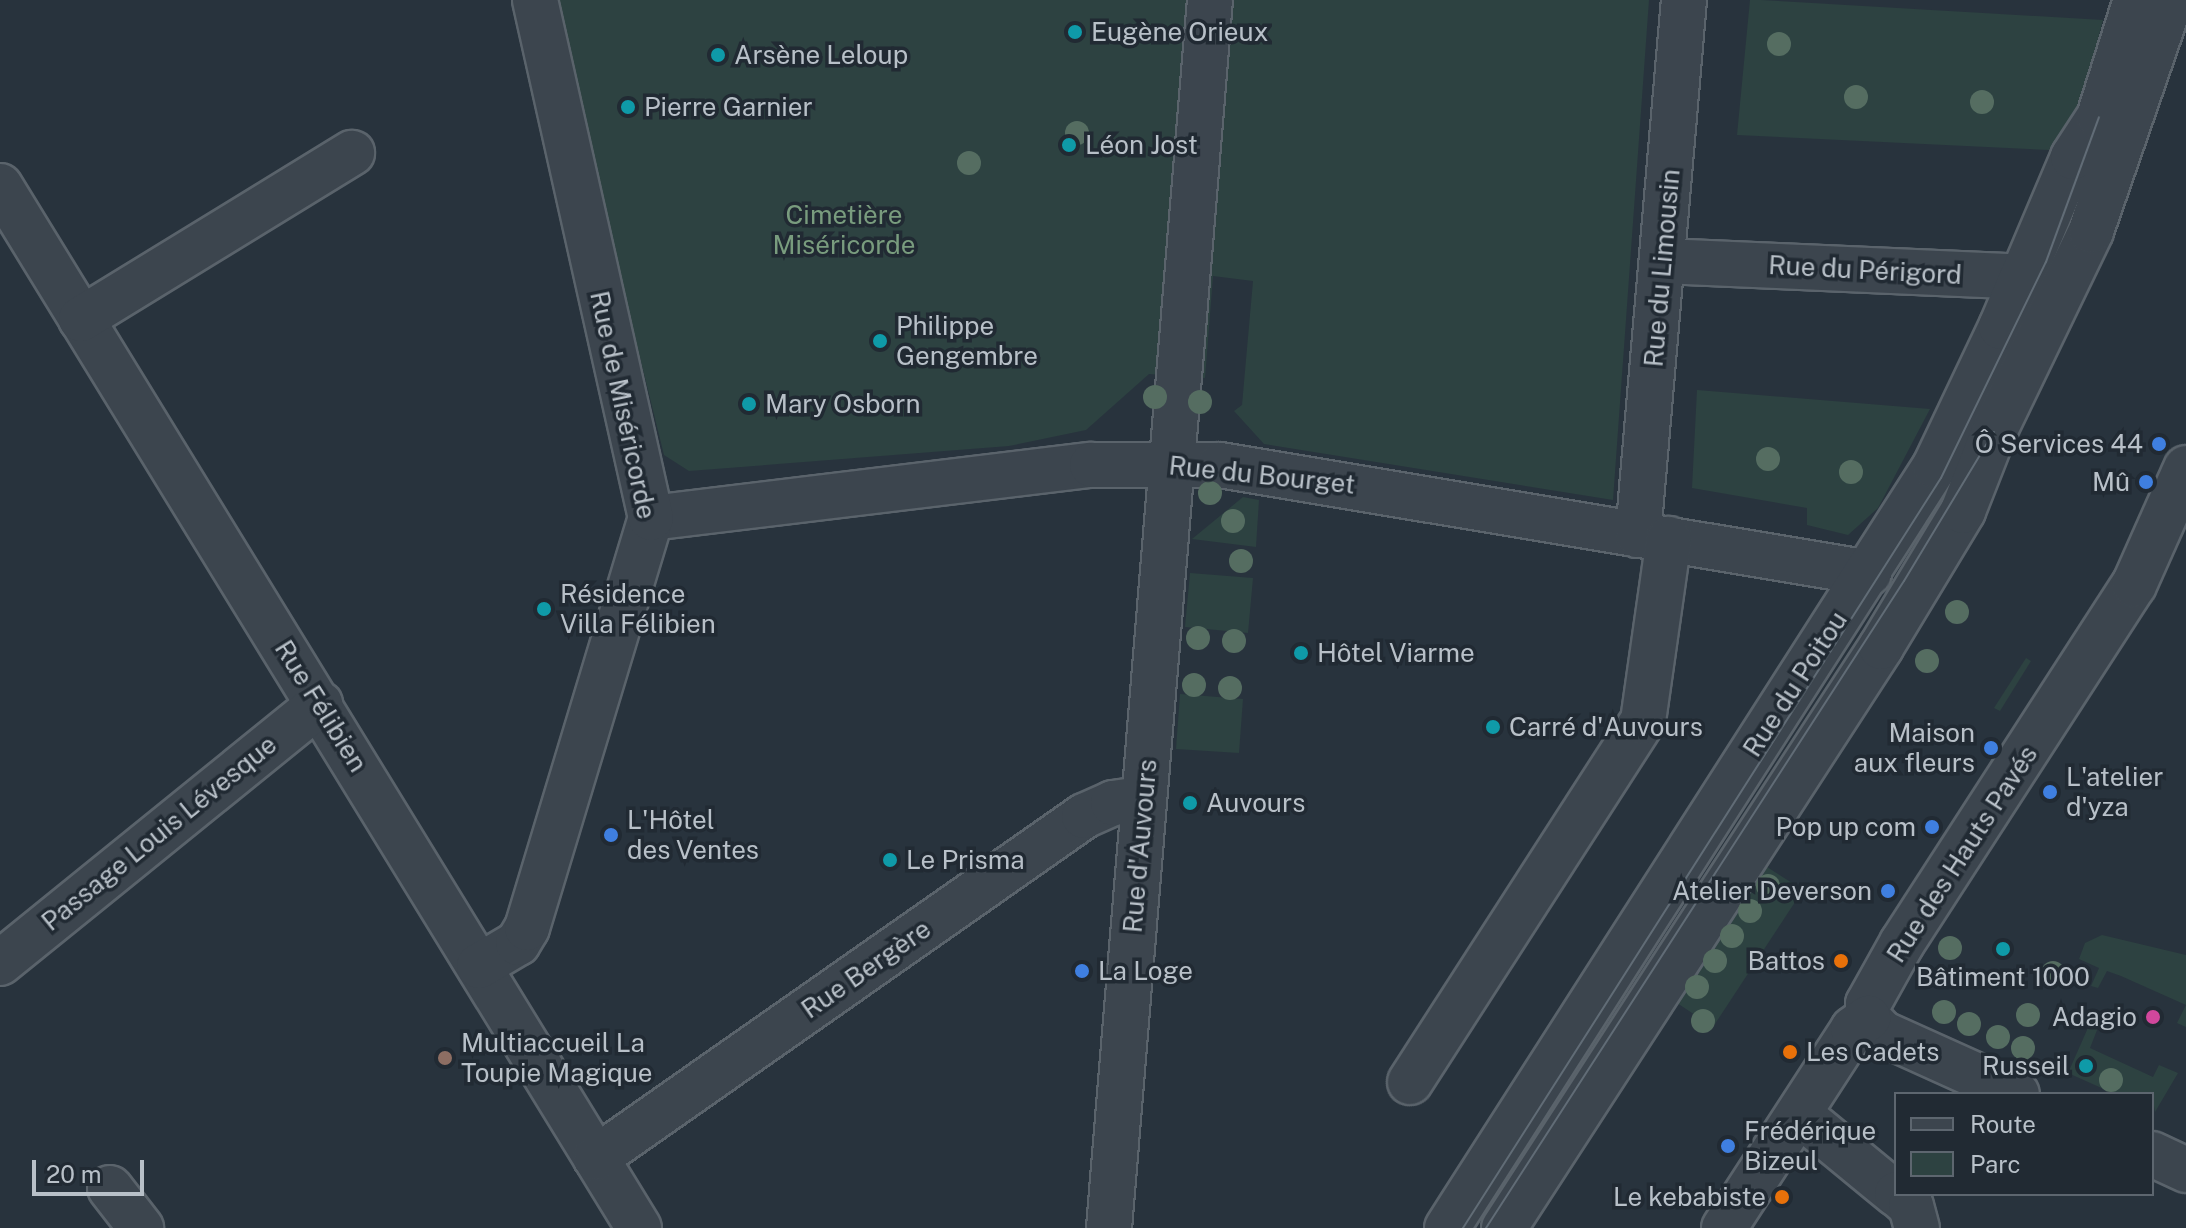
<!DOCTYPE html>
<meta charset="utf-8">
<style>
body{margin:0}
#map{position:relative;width:2186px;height:1228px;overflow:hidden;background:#28333d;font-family:"Public Sans",sans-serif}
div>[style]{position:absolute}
.green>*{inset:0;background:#2d4241}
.roads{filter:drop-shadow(2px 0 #5a636b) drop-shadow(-2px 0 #5a636b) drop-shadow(0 2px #5a636b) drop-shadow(0 -2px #5a636b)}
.minor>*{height:44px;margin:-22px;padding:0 22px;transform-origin:22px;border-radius:22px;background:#3c454e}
.tram>*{height:2px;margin:-1px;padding:0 1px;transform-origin:1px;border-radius:1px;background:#616c76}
.trees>*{width:24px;height:24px;margin:-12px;border-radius:50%;background:#556d61}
.dots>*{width:22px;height:22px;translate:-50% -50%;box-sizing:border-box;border:4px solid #212a33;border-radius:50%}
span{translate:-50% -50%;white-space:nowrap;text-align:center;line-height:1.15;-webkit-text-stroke:7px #212a33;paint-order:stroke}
.poi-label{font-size:26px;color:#b8c0c8}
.left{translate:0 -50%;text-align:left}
.right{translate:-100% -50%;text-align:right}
.park-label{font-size:26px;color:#799c7e}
.street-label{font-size:26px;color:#b8c0c8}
.legend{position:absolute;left:1894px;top:1092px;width:260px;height:104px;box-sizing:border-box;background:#212a33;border:2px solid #5d666f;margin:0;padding:10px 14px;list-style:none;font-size:24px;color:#b8c0c8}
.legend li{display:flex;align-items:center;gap:16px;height:40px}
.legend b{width:40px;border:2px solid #5d666f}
.scale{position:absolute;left:32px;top:1160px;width:112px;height:36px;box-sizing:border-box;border:4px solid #b8c0c8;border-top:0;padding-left:10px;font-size:24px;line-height:28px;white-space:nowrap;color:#b8c0c8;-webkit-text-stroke:6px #212a33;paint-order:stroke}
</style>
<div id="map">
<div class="green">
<i style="clip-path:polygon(552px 0,1649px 0,1613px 500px,1264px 444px,1234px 411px,1242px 405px,1253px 281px,1213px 276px,1205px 378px,1149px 374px,1086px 430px,1009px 446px,689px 471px,664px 455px)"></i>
<i style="clip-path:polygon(1750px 0,1761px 0,2103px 20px,2082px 99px,2049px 150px,1737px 135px)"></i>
<i style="clip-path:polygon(1697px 390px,1930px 409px,1878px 508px,1848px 535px,1807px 525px,1807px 508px,1692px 488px)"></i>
<i style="clip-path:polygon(1243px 497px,1259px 500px,1256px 547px,1192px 539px)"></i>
<i style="clip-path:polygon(1190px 573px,1253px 578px,1248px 633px,1185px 627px)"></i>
<i style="clip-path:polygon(2026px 658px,2031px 661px,2000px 711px,1994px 708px)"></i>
<i style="clip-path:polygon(1180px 694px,1243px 699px,1239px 753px,1176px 749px)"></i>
<i style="clip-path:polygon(1767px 867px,1803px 890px,1713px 1027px,1677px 1003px)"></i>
<i style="clip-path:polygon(2102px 935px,2186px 955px,2186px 1027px,2177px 1023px,2186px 1005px,2121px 976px,2107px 971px,2098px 988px,2091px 986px,2099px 968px,2079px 959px,2085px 943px)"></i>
<i style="clip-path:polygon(2091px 1021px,2099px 1025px,2090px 1048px,2153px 1077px,2159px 1065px,2178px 1073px,2155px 1112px,2152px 1094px,2115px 1094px,2068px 1073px)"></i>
</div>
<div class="roads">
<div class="minor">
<i style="left:0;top:186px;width:1222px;rotate:58.48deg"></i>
<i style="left:1663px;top:261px;width:361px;rotate:2.5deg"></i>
<i style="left:2024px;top:277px;width:28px;rotate:32deg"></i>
<i style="left:81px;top:319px;width:318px;rotate:-31.5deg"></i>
<i style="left:651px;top:518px;width:444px;rotate:-6.9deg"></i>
<i style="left:1092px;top:465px;width:128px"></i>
<i style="left:1220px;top:465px;width:658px;rotate:9.45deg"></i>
<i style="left:1638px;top:535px;width:537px;rotate:-85.09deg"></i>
<i style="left:0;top:963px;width:412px;rotate:-39deg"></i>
<i style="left:479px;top:966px;width:45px;rotate:-30.5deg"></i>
<i style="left:518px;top:943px;width:17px;rotate:-59deg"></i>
<i style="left:527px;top:928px;width:428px;rotate:-73.2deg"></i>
<i style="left:651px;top:518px;width:531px;rotate:-102.62deg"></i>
<i style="left:1868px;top:1018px;width:14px;rotate:-90deg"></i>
<i style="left:1868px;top:1004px;width:70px;rotate:-60.9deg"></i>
<i style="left:1902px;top:943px;width:427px;rotate:-57.1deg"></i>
<i style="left:2134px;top:585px;width:128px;rotate:-66deg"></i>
<i style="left:1868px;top:1018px;width:21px;rotate:47deg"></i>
<i style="left:1882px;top:1033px;width:148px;rotate:24.3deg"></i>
<i style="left:1410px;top:1082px;width:430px;rotate:-57.2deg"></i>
<i style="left:1643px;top:721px;width:184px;rotate:-81.9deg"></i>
<i style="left:1799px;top:1114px;width:126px;rotate:39.5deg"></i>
<i style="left:2152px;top:1154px;width:38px;rotate:25deg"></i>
<i style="left:596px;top:1158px;width:596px;rotate:-35.02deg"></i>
<i style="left:1084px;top:816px;width:32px;rotate:-24deg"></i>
<i style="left:1113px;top:803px;width:30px;rotate:-8deg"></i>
<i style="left:110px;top:1188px;width:51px;rotate:52.2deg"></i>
<i style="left:1897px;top:1194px;width:18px;rotate:41deg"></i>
<i style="left:1911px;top:1206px;width:23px;rotate:75deg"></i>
<i style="left:1109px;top:1228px;width:1232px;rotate:-85.3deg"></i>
<i style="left:1447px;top:1228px;width:905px;rotate:-57.36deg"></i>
<i style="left:1935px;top:466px;width:154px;rotate:-64.6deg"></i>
<i style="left:2001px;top:327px;width:185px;rotate:-67deg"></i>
<i style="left:2073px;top:157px;width:48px;rotate:-57deg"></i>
<i style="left:2099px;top:117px;width:123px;rotate:-72.5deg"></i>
<i style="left:1504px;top:1228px;width:693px;rotate:-57.02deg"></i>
<i style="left:1881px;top:647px;width:159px;rotate:-58.9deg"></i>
<i style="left:1963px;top:511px;width:85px;rotate:-68.6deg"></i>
<i style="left:1994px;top:432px;width:223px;rotate:-64.2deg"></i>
<i style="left:2091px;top:231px;width:244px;rotate:-70.9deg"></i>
<i style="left:1724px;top:1228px;width:237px;rotate:-57deg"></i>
<i style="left:1853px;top:1029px;width:19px;rotate:-36deg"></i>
</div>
</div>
<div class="tram">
<i style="left:1463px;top:1228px;width:889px;rotate:-57.49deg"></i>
<i style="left:1941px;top:478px;width:240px;rotate:-64.1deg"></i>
<i style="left:2046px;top:262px;width:154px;rotate:-69.9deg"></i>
<i style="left:1486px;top:1228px;width:770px;rotate:-57.14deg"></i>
<i style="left:1904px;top:581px;width:174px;rotate:-58.9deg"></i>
</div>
<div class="trees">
<i style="left:1779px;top:44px"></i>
<i style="left:1856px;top:97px"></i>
<i style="left:1982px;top:102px"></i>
<i style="left:1077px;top:133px"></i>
<i style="left:969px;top:163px"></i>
<i style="left:1155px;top:397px"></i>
<i style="left:1200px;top:402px"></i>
<i style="left:1768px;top:459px"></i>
<i style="left:1851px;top:472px"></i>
<i style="left:1210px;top:493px"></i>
<i style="left:1233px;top:521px"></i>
<i style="left:1241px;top:561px"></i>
<i style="left:1957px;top:612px"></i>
<i style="left:1198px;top:638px"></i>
<i style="left:1234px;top:641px"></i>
<i style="left:1927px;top:661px"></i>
<i style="left:1194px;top:685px"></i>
<i style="left:1230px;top:688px"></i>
<i style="left:1768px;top:886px"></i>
<i style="left:1750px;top:911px"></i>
<i style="left:1732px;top:936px"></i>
<i style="left:1950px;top:948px"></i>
<i style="left:1715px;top:961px"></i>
<i style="left:2053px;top:973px"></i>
<i style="left:1697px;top:987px"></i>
<i style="left:1944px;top:1012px"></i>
<i style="left:2028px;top:1015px"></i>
<i style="left:1703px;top:1021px"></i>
<i style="left:1969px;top:1024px"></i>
<i style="left:1998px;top:1037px"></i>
<i style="left:2023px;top:1048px"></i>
<i style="left:2111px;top:1080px"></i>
</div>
<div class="dots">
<i style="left:1075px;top:32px;background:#0f9aa8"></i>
<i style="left:718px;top:55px;background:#0f9aa8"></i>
<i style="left:628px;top:107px;background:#0f9aa8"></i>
<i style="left:1069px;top:145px;background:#0f9aa8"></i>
<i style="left:880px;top:341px;background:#0f9aa8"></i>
<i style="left:749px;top:404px;background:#0f9aa8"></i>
<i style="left:2159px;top:444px;background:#3f7fe0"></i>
<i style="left:2146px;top:482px;background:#3f7fe0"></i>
<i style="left:544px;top:609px;background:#0f9aa8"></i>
<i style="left:1301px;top:653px;background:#0f9aa8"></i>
<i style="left:1493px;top:727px;background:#0f9aa8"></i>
<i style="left:1991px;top:748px;background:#3f7fe0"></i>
<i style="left:2050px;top:792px;background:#3f7fe0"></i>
<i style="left:1190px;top:803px;background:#0f9aa8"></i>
<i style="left:1932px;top:827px;background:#3f7fe0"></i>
<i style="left:611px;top:835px;background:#3f7fe0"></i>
<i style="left:890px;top:860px;background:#0f9aa8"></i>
<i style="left:1888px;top:891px;background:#3f7fe0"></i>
<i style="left:2003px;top:949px;background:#0f9aa8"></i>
<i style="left:1841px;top:961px;background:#e8710a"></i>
<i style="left:1082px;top:971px;background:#3f7fe0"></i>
<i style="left:2153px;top:1017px;background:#d1479c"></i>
<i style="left:1790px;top:1052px;background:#e8710a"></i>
<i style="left:445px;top:1058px;background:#8d6e63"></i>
<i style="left:2086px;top:1066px;background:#0f9aa8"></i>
<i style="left:1728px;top:1146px;background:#3f7fe0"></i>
<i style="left:1782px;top:1197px;background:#e8710a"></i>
</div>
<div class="poi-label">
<span class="left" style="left:1091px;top:32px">Eugène Orieux</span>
<span class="left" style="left:734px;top:55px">Arsène Leloup</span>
<span class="left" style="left:644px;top:107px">Pierre Garnier</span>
<span class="left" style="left:1085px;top:145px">Léon Jost</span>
<span class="left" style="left:896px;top:341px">Philippe<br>Gengembre</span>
<span class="left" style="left:765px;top:404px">Mary Osborn</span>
<span class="right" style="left:2143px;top:444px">Ô Services 44</span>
<span class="right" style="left:2130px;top:482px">Mû</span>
<span class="left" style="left:560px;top:609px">Résidence<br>Villa Félibien</span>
<span class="left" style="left:1317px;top:653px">Hôtel Viarme</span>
<span class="left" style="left:1509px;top:727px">Carré d'Auvours</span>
<span class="right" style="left:1975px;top:748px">Maison<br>aux fleurs</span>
<span class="left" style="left:2066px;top:792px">L'atelier<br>d'yza</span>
<span class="left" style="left:1206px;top:803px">Auvours</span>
<span class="left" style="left:627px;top:835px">L'Hôtel<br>des Ventes</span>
<span class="right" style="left:1916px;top:827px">Pop up com</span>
<span class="left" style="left:906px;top:860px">Le Prisma</span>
<span class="right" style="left:1872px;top:891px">Atelier Deverson</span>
<span class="right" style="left:1825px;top:961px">Battos</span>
<span class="left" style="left:1098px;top:971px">La Loge</span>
<span style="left:2003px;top:977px">Bâtiment 1000</span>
<span class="right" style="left:2137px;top:1017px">Adagio</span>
<span class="left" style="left:461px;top:1058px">Multiaccueil La<br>Toupie Magique</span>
<span class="left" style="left:1806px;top:1052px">Les Cadets</span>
<span class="right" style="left:2070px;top:1066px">Russeil</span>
<span class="left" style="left:1744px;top:1146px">Frédérique<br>Bizeul</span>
<span class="right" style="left:1766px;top:1197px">Le kebabiste</span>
</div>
<div class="park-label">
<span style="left:844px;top:230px">Cimetière<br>Miséricorde</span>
</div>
<div class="street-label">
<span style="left:1662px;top:268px;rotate:-85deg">Rue du Limousin</span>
<span style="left:1865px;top:270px;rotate:3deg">Rue du Périgord</span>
<span style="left:623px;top:405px;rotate:78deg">Rue de Miséricorde</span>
<span style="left:1262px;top:475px;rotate:6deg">Rue du Bourget</span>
<span style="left:1795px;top:684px;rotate:-57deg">Rue du Poitou</span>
<span style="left:321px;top:706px;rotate:58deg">Rue Félibien</span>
<span style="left:159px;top:833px;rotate:-39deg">Passage Louis Lévesque</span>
<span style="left:1140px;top:846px;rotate:-85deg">Rue d'Auvours</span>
<span style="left:1962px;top:854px;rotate:-57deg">Rue des Hauts Pavés</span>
<span style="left:866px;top:969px;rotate:-35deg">Rue Bergère</span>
</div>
<ul class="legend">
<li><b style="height:10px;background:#3c454e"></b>Route</li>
<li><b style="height:22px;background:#2d4241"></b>Parc</li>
</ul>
<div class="scale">20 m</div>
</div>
